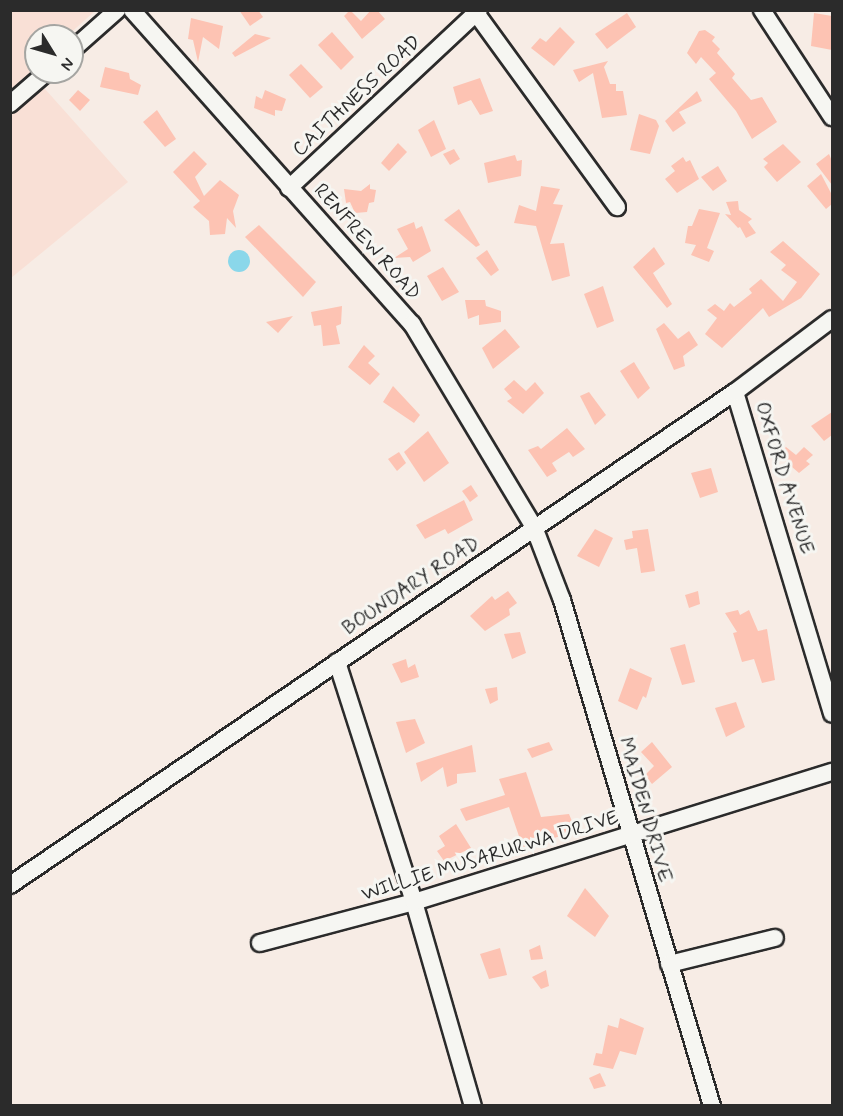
<!DOCTYPE html>
<style>
body{margin:0}
#map{position:relative;width:843px;height:1116px;overflow:hidden;background:#f7ece5;font-family:Mynerve,sans-serif}
div>[style]{position:absolute}
.built>*{inset:0;background:#f9e0d6}
.water>*{inset:0;background:#8ad7ea}
.round{border-radius:50%}
.building>*{inset:0;background:#fdc3b3}
.roads{filter:drop-shadow(2px 0 #2b2b2b) drop-shadow(-2px 0 #2b2b2b) drop-shadow(0 2px #2b2b2b) drop-shadow(0 -2px #2b2b2b)}
.minor>*{height:16px;margin:-8px;padding:0 8px;transform-origin:8px;border-radius:8px;background:#f6f6f2}
span{translate:-50% -50%;white-space:nowrap;text-align:center;line-height:1.15;-webkit-text-stroke:6px #f6f6f2;paint-order:stroke}
.street-label{font-size:20px;color:#2b2b2b}
.frame{position:absolute;inset:0;border:12px solid #2b2b2b;pointer-events:none}
.north{position:absolute;left:24px;top:24px;width:60px;height:60px;box-sizing:border-box;background:#f6f6f2;border:2px solid #a5a5a2;border-radius:50%;rotate:127deg;font-size:16px;font-weight:700;line-height:24px;text-align:center;color:#2b2b2b}
.north::after{content:'';display:block;margin:auto;width:21px;height:27px;background:#2b2b2b;clip-path:polygon(50% 0,100% 100%,50% 72%,0 100%)}
</style>
<div id="map">
<div class="built">
<i style="clip-path:polygon(11px 11px,95px 11px,67px 36px,36px 36px,36px 64px,29px 71px,128px 182px,11px 278px)"></i>
</div>
<div class="water">
<i class="round" style="left:228px;top:250px;width:22px;height:22px"></i>
</div>
<div class="building">
<i style="clip-path:polygon(239px 10px,258px 10px,263px 17px,250px 26px)"></i>
<i style="clip-path:polygon(350px 10px,361px 21px,371px 10px,377px 10px,385px 19px,362px 39px,344px 16px)"></i>
<i style="clip-path:polygon(627px 13px,636px 27px,607px 49px,595px 34px)"></i>
<i style="clip-path:polygon(814px 13px,832px 16px,832px 50px,811px 46px)"></i>
<i style="clip-path:polygon(191px 18px,223px 26px,219px 49px,203px 37px,198px 62px,193px 40px,188px 39px)"></i>
<i style="clip-path:polygon(560px 27px,575px 42px,554px 66px,531px 48px,540px 38px,546px 42px)"></i>
<i style="clip-path:polygon(705px 30px,715px 37px,712px 41px,720px 49px,717px 53px,735px 74px,732px 78px,751px 100px,762px 97px,777px 122px,752px 139px,736px 111px,709px 79px,716px 73px,701px 57px,696px 64px,687px 53px,699px 31px)"></i>
<i style="clip-path:polygon(332px 32px,354px 57px,341px 70px,318px 45px)"></i>
<i style="clip-path:polygon(255px 34px,271px 38px,235px 57px,232px 53px)"></i>
<i style="clip-path:polygon(608px 61px,604px 67px,610px 84px,616px 84px,616px 91px,623px 91px,627px 115px,602px 118px,593px 73px,579px 82px,573px 70px)"></i>
<i style="clip-path:polygon(301px 64px,323px 87px,310px 98px,289px 75px)"></i>
<i style="clip-path:polygon(105px 67px,129px 73px,130px 79px,141px 85px,138px 95px,100px 87px)"></i>
<i style="clip-path:polygon(480px 78px,493px 111px,480px 115px,471px 100px,458px 105px,453px 87px)"></i>
<i style="clip-path:polygon(78px 90px,90px 100px,80px 111px,69px 100px)"></i>
<i style="clip-path:polygon(265px 90px,286px 99px,282px 111px,275px 110px,275px 116px,254px 108px,256px 96px,262px 99px)"></i>
<i style="clip-path:polygon(697px 91px,702px 101px,679px 112px,686px 123px,673px 132px,665px 121px)"></i>
<i style="clip-path:polygon(157px 110px,176px 139px,165px 147px,143px 122px)"></i>
<i style="clip-path:polygon(639px 114px,656px 120px,659px 126px,650px 154px,630px 150px)"></i>
<i style="clip-path:polygon(434px 120px,446px 149px,431px 157px,418px 130px)"></i>
<i style="clip-path:polygon(398px 143px,407px 152px,389px 171px,381px 163px)"></i>
<i style="clip-path:polygon(783px 144px,801px 162px,777px 182px,764px 167px,768px 163px,763px 159px)"></i>
<i style="clip-path:polygon(454px 149px,460px 159px,450px 165px,443px 154px)"></i>
<i style="clip-path:polygon(194px 151px,207px 164px,195px 177px,204px 196px,220px 180px,239px 195px,233px 211px,236px 228px,227px 218px,225px 234px,210px 235px,209px 221px,193px 207px,200px 201px,173px 172px)"></i>
<i style="clip-path:polygon(829px 154px,832px 161px,832px 185px,816px 164px)"></i>
<i style="clip-path:polygon(515px 155px,517px 161px,522px 160px,521px 176px,488px 183px,484px 163px)"></i>
<i style="clip-path:polygon(683px 157px,686px 162px,690px 160px,699px 179px,677px 193px,665px 179px,675px 171px,671px 166px)"></i>
<i style="clip-path:polygon(718px 166px,727px 181px,713px 191px,701px 177px)"></i>
<i style="clip-path:polygon(821px 174px,832px 195px,832px 204px,826px 209px,807px 186px)"></i>
<i style="clip-path:polygon(370px 184px,370px 189px,376px 190px,374px 202px,369px 203px,367px 212px,355px 213px,350px 202px,346px 203px,344px 189px,361px 191px)"></i>
<i style="clip-path:polygon(541px 186px,560px 189px,553px 204px,563px 205px,550px 244px,564px 243px,570px 276px,552px 281px,536px 226px,514px 223px,519px 205px,536px 211px)"></i>
<i style="clip-path:polygon(738px 201px,739px 210px,752px 219px,748px 222px,756px 233px,746px 238px,740px 227px,738px 228px,725px 214px,731px 215px,726px 202px)"></i>
<i style="clip-path:polygon(459px 209px,480px 245px,476px 247px,444px 220px)"></i>
<i style="clip-path:polygon(699px 209px,720px 213px,707px 248px,714px 251px,709px 262px,691px 255px,696px 245px,685px 243px,688px 226px,692px 226px)"></i>
<i style="clip-path:polygon(414px 222px,416px 229px,422px 226px,431px 251px,413px 262px,410px 257px,394px 258px,408px 249px,397px 229px)"></i>
<i style="clip-path:polygon(259px 225px,316px 282px,303px 297px,245px 237px)"></i>
<i style="clip-path:polygon(783px 241px,820px 274px,801px 298px,769px 317px,763px 308px,722px 348px,705px 334px,717px 318px,707px 310px,715px 304px,724px 311px,730px 303px,734px 307px,752px 293px,749px 289px,761px 279px,783px 301px,797px 282px,781px 270px,786px 265px,770px 252px)"></i>
<i style="clip-path:polygon(654px 247px,665px 264px,653px 273px,672px 304px,667px 308px,633px 267px)"></i>
<i style="clip-path:polygon(487px 250px,499px 270px,491px 276px,476px 258px)"></i>
<i style="clip-path:polygon(443px 267px,459px 292px,442px 301px,427px 276px)"></i>
<i style="clip-path:polygon(603px 286px,614px 321px,597px 328px,584px 294px)"></i>
<i style="clip-path:polygon(465px 300px,485px 300px,486px 306px,501px 311px,501px 322px,479px 325px,479px 315px,468px 319px)"></i>
<i style="clip-path:polygon(342px 306px,341px 324px,336px 326px,340px 344px,323px 346px,321px 325px,314px 326px,311px 312px)"></i>
<i style="clip-path:polygon(293px 316px,278px 333px,266px 322px)"></i>
<i style="clip-path:polygon(664px 323px,678px 339px,689px 331px,698px 345px,683px 356px,685px 366px,674px 370px,656px 329px)"></i>
<i style="clip-path:polygon(505px 329px,520px 347px,493px 369px,482px 348px)"></i>
<i style="clip-path:polygon(364px 345px,375px 356px,368px 363px,380px 374px,370px 385px,348px 367px)"></i>
<i style="clip-path:polygon(634px 362px,650px 388px,638px 399px,620px 371px)"></i>
<i style="clip-path:polygon(514px 380px,526px 391px,535px 382px,544px 393px,523px 414px,507px 401px,512px 398px,504px 389px)"></i>
<i style="clip-path:polygon(393px 386px,420px 415px,414px 423px,383px 402px)"></i>
<i style="clip-path:polygon(589px 392px,606px 415px,595px 425px,580px 396px)"></i>
<i style="clip-path:polygon(832px 412px,832px 435px,824px 441px,811px 426px)"></i>
<i style="clip-path:polygon(567px 428px,585px 449px,573px 457px,569px 452px,552px 463px,557px 471px,547px 477px,528px 450px,538px 446px,541px 449px)"></i>
<i style="clip-path:polygon(428px 431px,449px 463px,424px 482px,404px 452px)"></i>
<i style="clip-path:polygon(786px 447px,796px 455px,804px 447px,813px 455px,806px 461px,810px 464px,799px 473px,778px 455px)"></i>
<i style="clip-path:polygon(399px 452px,406px 463px,397px 471px,388px 459px)"></i>
<i style="clip-path:polygon(711px 468px,718px 492px,700px 498px,691px 473px)"></i>
<i style="clip-path:polygon(471px 485px,478px 496px,470px 502px,462px 491px)"></i>
<i style="clip-path:polygon(464px 500px,473px 520px,448px 534px,445px 529px,425px 539px,416px 525px)"></i>
<i style="clip-path:polygon(595px 529px,613px 538px,599px 567px,577px 556px)"></i>
<i style="clip-path:polygon(648px 529px,655px 571px,641px 573px,637px 548px,626px 550px,624px 540px,633px 538px,632px 531px)"></i>
<i style="clip-path:polygon(508px 591px,517px 603px,509px 609px,510px 615px,485px 631px,470px 616px,492px 596px,495px 600px)"></i>
<i style="clip-path:polygon(698px 591px,700px 604px,689px 608px,685px 595px)"></i>
<i style="clip-path:polygon(738px 610px,740px 615px,749px 610px,758px 631px,767px 629px,775px 680px,762px 683px,754px 659px,742px 662px,733px 633px,737px 632px,725px 613px)"></i>
<i style="clip-path:polygon(520px 632px,526px 653px,512px 659px,504px 634px)"></i>
<i style="clip-path:polygon(685px 644px,695px 682px,682px 685px,670px 648px)"></i>
<i style="clip-path:polygon(406px 659px,408px 668px,415px 664px,419px 677px,401px 683px,392px 664px)"></i>
<i style="clip-path:polygon(630px 668px,652px 678px,646px 698px,643px 696px,637px 710px,618px 701px)"></i>
<i style="clip-path:polygon(497px 687px,498px 700px,490px 704px,485px 689px)"></i>
<i style="clip-path:polygon(736px 702px,745px 727px,726px 737px,715px 708px)"></i>
<i style="clip-path:polygon(415px 719px,425px 743px,406px 753px,396px 722px)"></i>
<i style="clip-path:polygon(549px 742px,553px 750px,532px 758px,527px 749px)"></i>
<i style="clip-path:polygon(652px 742px,672px 767px,652px 784px,645px 775px,654px 766px,641px 752px)"></i>
<i style="clip-path:polygon(472px 745px,476px 772px,457px 774px,457px 783px,447px 787px,443px 767px,421px 782px,416px 763px)"></i>
<i style="clip-path:polygon(526px 772px,541px 817px,569px 814px,576px 831px,523px 848px,509px 807px,466px 821px,460px 809px,505px 795px,499px 779px)"></i>
<i style="clip-path:polygon(456px 824px,471px 848px,444px 861px,437px 851px,445px 846px,439px 836px)"></i>
<i style="clip-path:polygon(585px 888px,609px 916px,595px 937px,567px 916px)"></i>
<i style="clip-path:polygon(540px 945px,543px 959px,531px 960px,529px 950px)"></i>
<i style="clip-path:polygon(500px 948px,507px 975px,489px 979px,480px 954px)"></i>
<i style="clip-path:polygon(546px 970px,549px 986px,541px 989px,532px 977px)"></i>
<i style="clip-path:polygon(620px 1018px,644px 1028px,636px 1055px,620px 1051px,613px 1069px,593px 1065px,596px 1053px,602px 1054px,608px 1025px,618px 1028px)"></i>
<i style="clip-path:polygon(600px 1073px,606px 1086px,594px 1089px,589px 1078px)"></i>
</div>
<div class="roads">
<div class="minor">
<i style="left:132px;top:10px;width:421px;rotate:48.3deg"></i>
<i style="left:412px;top:324px;width:237px;rotate:59deg"></i>
<i style="left:534px;top:527px;width:78px;rotate:69deg"></i>
<i style="left:562px;top:600px;width:528px;rotate:73.49deg"></i>
<i style="left:762px;top:10px;width:128px;rotate:56.8deg"></i>
<i style="left:476px;top:13px;width:240px;rotate:54deg"></i>
<i style="left:72px;top:50px;width:60px;rotate:-41.6deg"></i>
<i style="left:10px;top:104px;width:49px;rotate:-40.9deg"></i>
<i style="left:289px;top:188px;width:260px;rotate:-43.1deg"></i>
<i style="left:735px;top:392px;width:336px;rotate:73.2deg"></i>
<i style="left:337px;top:662px;width:252px;rotate:72.2deg"></i>
<i style="left:414px;top:902px;width:212px;rotate:73.9deg"></i>
<i style="left:10px;top:885px;width:877px;rotate:-34.22deg"></i>
<i style="left:735px;top:392px;width:121px;rotate:-37deg"></i>
<i style="left:260px;top:943px;width:159px;rotate:-14.9deg"></i>
<i style="left:414px;top:902px;width:438px;rotate:-17.3deg"></i>
<i style="left:669px;top:964px;width:109px;rotate:-13.8deg"></i>
</div>
</div>
<div class="street-label">
<span style="left:357px;top:96px;rotate:-43deg">CAITHNESS ROAD</span>
<span style="left:367px;top:242px;rotate:48deg">RENFREW ROAD</span>
<span style="left:784px;top:478px;rotate:73deg">OXFORD AVENUE</span>
<span style="left:411px;top:586px;rotate:-34deg">BOUNDARY ROAD</span>
<span style="left:645px;top:810px;rotate:74deg">MAIDEN DRIVE</span>
<span style="left:490px;top:856px;rotate:-17deg">WILLIE MUSARURWA DRIVE</span>
</div>
<div class="frame"></div>
<div class="north">N</div>
</div>
